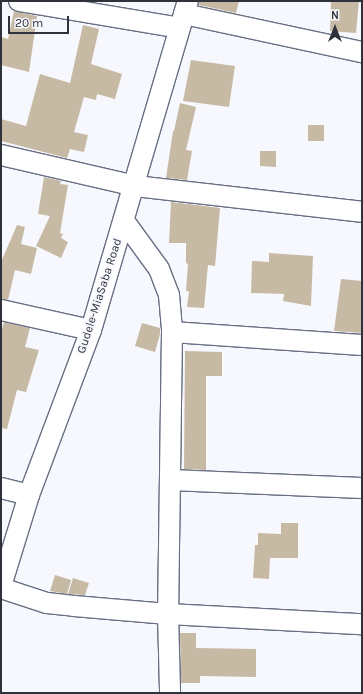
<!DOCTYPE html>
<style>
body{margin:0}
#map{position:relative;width:363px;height:694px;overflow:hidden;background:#f7f8fd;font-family:Karla,sans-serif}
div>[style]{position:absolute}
.building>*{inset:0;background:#c7baa5}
.roads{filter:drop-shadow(1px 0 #686f83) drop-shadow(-1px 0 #686f83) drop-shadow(0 1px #686f83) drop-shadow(0 -1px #686f83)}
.minor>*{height:20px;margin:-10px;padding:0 10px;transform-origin:10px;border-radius:10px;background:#fff}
span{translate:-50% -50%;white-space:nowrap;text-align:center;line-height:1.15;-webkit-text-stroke:4px #f7f8fd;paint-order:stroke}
.street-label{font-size:12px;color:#2f323a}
.frame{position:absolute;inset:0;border:2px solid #2f323a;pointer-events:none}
.north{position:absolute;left:315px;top:8px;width:40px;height:40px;-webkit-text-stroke:3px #f7f8fd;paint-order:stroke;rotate:0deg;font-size:11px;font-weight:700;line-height:16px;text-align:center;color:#2f323a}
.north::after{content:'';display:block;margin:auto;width:14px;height:18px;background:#2f323a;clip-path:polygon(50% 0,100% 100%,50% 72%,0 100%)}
.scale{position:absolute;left:8px;top:16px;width:61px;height:18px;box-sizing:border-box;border:2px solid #2f323a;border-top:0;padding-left:5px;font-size:12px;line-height:14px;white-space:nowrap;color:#2f323a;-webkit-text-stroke:3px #f7f8fd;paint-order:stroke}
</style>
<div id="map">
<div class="building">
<i style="clip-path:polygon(199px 1px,239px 1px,236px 13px,199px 5px)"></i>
<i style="clip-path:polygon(331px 1px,359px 1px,356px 33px,330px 31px)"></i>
<i style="clip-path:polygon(14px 11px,37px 16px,29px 72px,1px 65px,1px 37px,8px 39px)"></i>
<i style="clip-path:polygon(83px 25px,99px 29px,91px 64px,122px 74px,115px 99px,97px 94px,96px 100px,84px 97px,74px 132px,88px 135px,84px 152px,70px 149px,67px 158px,1px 141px,1px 119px,26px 126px,40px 74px,70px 83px)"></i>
<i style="clip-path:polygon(191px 60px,235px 66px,229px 107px,183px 101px)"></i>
<i style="clip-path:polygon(180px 103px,196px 107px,186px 150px,192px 151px,187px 180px,166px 178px,173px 131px,174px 131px)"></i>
<i style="clip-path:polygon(308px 125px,324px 125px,324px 141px,308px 141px)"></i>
<i style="clip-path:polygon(260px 151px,276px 151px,276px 167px,260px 166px)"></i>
<i style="clip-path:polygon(44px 177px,61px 181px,60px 184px,68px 185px,60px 233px,63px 234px,61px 238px,68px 242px,61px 258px,36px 246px,50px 216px,38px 214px)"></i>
<i style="clip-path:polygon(171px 202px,220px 208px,215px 266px,208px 265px,204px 308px,187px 307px,189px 291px,186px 291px,188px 264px,186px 263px,186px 243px,169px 243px)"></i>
<i style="clip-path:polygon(17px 225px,25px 227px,21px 244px,37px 248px,31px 274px,15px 270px,8px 300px,1px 299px,1px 262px)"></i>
<i style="clip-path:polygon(269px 253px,313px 256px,311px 306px,283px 301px,284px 294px,251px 293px,252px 261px,269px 262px)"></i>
<i style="clip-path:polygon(341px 279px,362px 281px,362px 333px,334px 331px)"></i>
<i style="clip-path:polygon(4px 322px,30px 328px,25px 347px,39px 350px,26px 392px,17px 390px,7px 429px,1px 428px,1px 332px)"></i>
<i style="clip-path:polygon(142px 323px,160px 328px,160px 334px,155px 352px,135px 346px)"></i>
<i style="clip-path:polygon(185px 351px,222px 352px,222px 376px,206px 376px,206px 470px,184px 469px)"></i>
<i style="clip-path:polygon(281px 523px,298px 523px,298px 558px,270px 558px,269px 579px,253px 578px,255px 545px,258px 545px,258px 533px,281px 534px)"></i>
<i style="clip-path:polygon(55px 575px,71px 580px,67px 594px,50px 591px)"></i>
<i style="clip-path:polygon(73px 578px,89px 583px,85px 595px,68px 594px)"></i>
<i style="clip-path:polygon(180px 633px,196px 633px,196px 648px,256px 649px,256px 677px,200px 676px,200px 683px,181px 683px)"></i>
</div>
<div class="roads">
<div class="minor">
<i style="left:19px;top:1px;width:163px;rotate:9.5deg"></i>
<i style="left:184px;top:14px;width:182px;rotate:12.1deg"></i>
<i style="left:1px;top:155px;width:138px;rotate:13deg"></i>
<i style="left:135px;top:186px;width:228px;rotate:6.5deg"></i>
<i style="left:124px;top:221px;width:59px;rotate:53.9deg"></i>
<i style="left:159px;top:269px;width:28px;rotate:69deg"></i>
<i style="left:169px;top:295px;width:37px;rotate:85deg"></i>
<i style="left:172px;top:332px;width:282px;rotate:90.8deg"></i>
<i style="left:168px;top:614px;width:79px;rotate:88.5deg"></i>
<i style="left:1px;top:310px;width:92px;rotate:12.5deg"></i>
<i style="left:172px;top:332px;width:190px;rotate:3.9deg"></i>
<i style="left:170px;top:480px;width:192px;rotate:2.4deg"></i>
<i style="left:1px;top:488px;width:29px;rotate:14deg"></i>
<i style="left:1px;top:586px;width:95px;rotate:-72.9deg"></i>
<i style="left:29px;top:495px;width:176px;rotate:-69.4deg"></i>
<i style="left:91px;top:330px;width:343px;rotate:-73.6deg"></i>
<i style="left:1px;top:588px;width:48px;rotate:18.1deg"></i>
<i style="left:47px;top:603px;width:27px;rotate:6deg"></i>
<i style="left:74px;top:606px;width:94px;rotate:4.9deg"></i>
<i style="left:168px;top:614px;width:194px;rotate:3deg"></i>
</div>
</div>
<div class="street-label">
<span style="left:100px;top:296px;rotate:-72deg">Gudele-MiaSaba Road</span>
</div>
<div class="frame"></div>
<div class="north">N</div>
<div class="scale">20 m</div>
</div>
